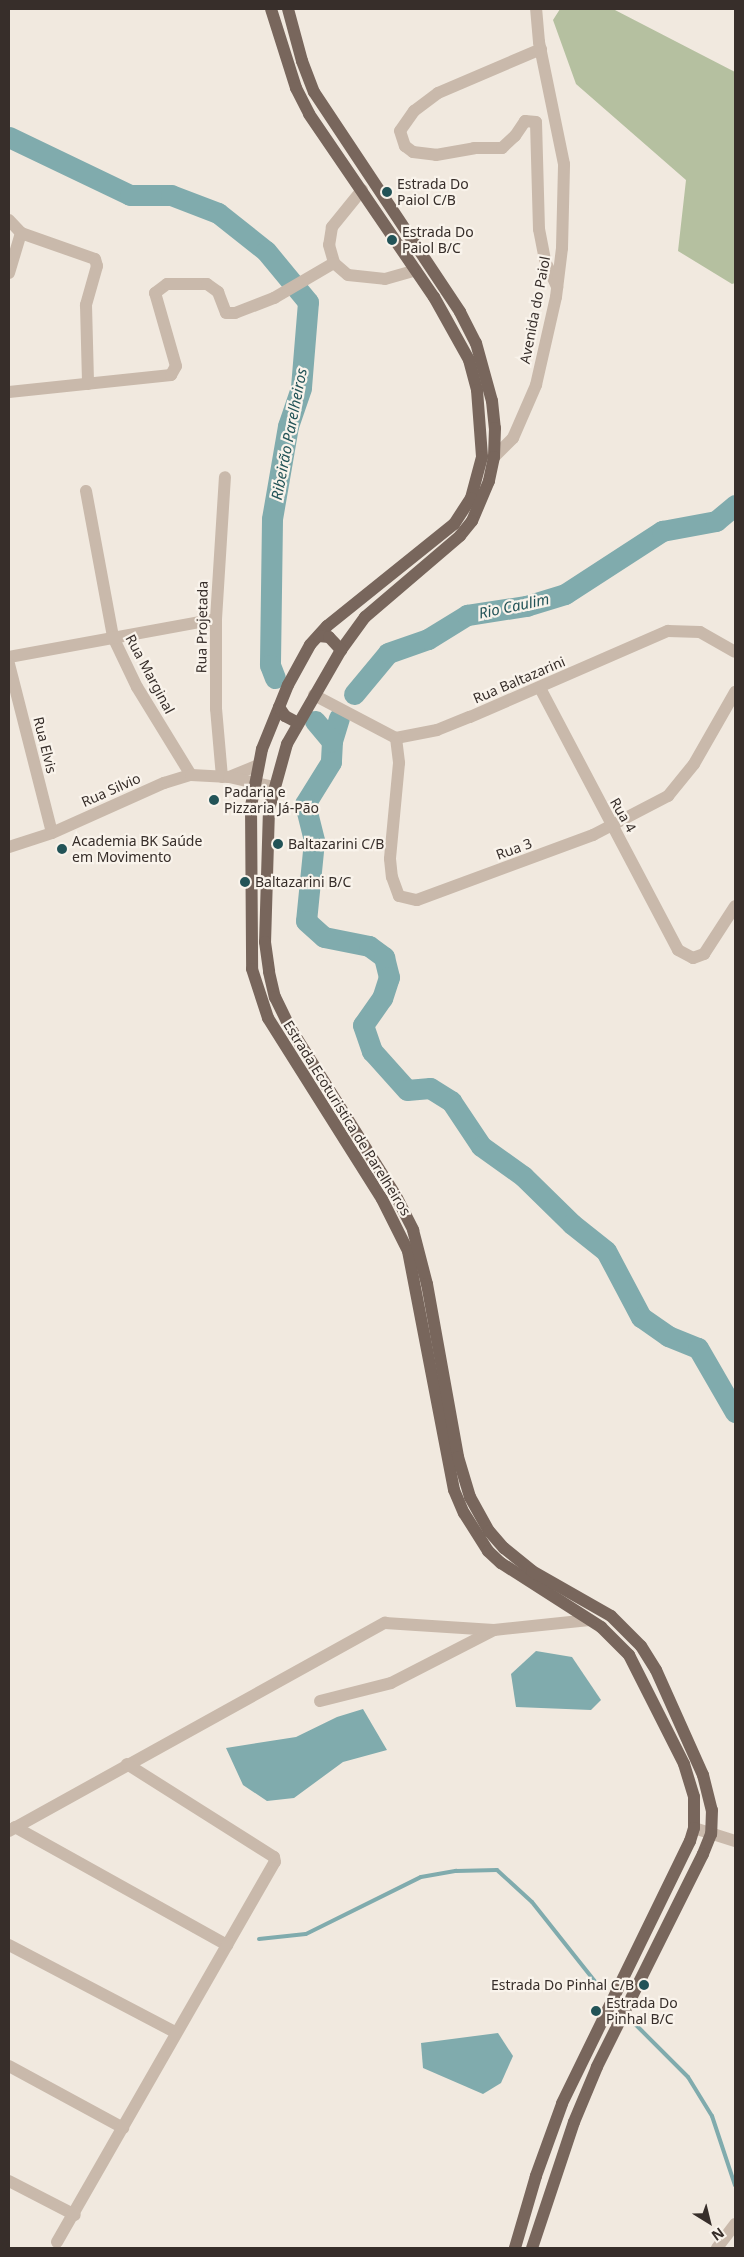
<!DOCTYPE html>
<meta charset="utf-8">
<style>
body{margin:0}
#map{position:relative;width:744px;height:2257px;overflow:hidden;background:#f1e9df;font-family:"Noto Sans",sans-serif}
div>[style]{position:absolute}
.green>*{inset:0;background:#b5c0a0}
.water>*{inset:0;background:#80abad}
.stream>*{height:4px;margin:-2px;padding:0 2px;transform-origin:2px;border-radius:2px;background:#80abad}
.river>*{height:21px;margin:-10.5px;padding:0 10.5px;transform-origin:10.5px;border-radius:10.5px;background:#80abad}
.minor>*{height:12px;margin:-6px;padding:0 6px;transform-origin:6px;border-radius:6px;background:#c9b9ab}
.major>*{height:12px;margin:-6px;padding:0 6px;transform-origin:6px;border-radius:6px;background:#78665c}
.dots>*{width:14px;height:14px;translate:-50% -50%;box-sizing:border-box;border:2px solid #f9f3eb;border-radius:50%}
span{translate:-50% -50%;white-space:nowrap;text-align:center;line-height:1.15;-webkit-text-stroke:4.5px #f9f3eb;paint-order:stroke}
.poi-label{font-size:14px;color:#372e2a}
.left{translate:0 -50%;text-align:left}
.right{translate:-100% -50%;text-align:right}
.street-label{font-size:14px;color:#372e2a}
.water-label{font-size:15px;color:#225357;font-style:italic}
.frame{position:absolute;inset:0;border:10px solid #372e2a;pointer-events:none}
.north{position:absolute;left:684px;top:2197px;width:50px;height:50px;-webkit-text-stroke:4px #f9f3eb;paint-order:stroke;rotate:144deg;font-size:14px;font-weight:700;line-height:20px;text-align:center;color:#372e2a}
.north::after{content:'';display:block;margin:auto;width:18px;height:22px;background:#372e2a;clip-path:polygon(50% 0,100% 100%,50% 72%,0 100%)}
</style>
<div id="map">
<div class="green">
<i style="clip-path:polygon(560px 9px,613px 9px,735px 72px,735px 283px,732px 284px,678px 251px,686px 180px,576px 84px,553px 20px)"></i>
</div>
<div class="water">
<i style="clip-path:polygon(536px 1651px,572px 1657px,601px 1700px,591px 1710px,516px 1707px,511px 1674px)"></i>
<i style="clip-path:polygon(363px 1709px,387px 1750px,343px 1762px,294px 1798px,267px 1801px,243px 1785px,226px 1748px,296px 1737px,337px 1717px)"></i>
<i style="clip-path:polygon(498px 2033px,513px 2056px,501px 2083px,483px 2094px,423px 2068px,421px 2043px)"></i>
</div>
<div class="stream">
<i style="left:259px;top:1939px;width:47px;rotate:-6.1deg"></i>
<i style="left:306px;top:1934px;width:128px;rotate:-26.4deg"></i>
<i style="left:421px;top:1877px;width:36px;rotate:-10deg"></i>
<i style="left:456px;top:1871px;width:41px;rotate:-1.4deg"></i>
<i style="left:497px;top:1870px;width:47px;rotate:42.4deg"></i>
<i style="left:532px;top:1902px;width:111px;rotate:51.6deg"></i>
<i style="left:634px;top:2023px;width:76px;rotate:45deg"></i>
<i style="left:688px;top:2077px;width:46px;rotate:58.4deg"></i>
<i style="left:712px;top:2116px;width:73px;rotate:71.6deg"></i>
</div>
<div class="river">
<i style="left:9px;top:137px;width:134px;rotate:25.6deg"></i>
<i style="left:130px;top:195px;width:41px"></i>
<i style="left:171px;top:195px;width:50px;rotate:21deg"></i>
<i style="left:218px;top:213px;width:61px;rotate:38.4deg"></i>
<i style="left:266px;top:251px;width:66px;rotate:50.5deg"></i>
<i style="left:308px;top:302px;width:86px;rotate:94.7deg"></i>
<i style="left:301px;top:388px;width:40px;rotate:108.9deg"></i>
<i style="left:288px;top:426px;width:94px;rotate:99.8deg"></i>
<i style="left:272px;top:519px;width:146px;rotate:90.8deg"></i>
<i style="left:270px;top:665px;width:14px;rotate:69deg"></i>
<i style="left:354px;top:694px;width:53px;rotate:-50.3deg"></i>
<i style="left:388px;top:653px;width:42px;rotate:-19.3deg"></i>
<i style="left:428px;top:639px;width:46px;rotate:-31.6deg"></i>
<i style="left:467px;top:615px;width:60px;rotate:-8.7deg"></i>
<i style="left:526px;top:606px;width:41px;rotate:-17.1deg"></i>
<i style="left:565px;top:594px;width:116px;rotate:-33deg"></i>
<i style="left:662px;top:531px;width:55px;rotate:-10.5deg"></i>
<i style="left:716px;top:521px;width:25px;rotate:-40deg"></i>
<i style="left:339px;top:718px;width:24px;rotate:107deg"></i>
<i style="left:332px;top:741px;width:21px;rotate:93deg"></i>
<i style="left:331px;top:762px;width:49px;rotate:121.8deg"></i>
<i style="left:305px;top:804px;width:38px;rotate:76deg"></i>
<i style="left:314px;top:841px;width:80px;rotate:95.7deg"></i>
<i style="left:306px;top:921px;width:24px;rotate:42deg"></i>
<i style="left:324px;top:937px;width:46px;rotate:11.3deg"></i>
<i style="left:369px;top:946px;width:19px;rotate:36deg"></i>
<i style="left:384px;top:957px;width:21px;rotate:76deg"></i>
<i style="left:389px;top:977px;width:22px;rotate:108deg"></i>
<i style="left:382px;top:998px;width:33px;rotate:125deg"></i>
<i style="left:363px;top:1025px;width:28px;rotate:71deg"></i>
<i style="left:372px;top:1051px;width:52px;rotate:48.1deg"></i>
<i style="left:407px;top:1090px;width:23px;rotate:-5deg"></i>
<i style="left:430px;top:1088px;width:25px;rotate:32deg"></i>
<i style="left:451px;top:1101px;width:54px;rotate:56.3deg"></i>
<i style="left:481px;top:1146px;width:52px;rotate:35.5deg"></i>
<i style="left:523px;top:1176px;width:69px;rotate:44.4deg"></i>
<i style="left:572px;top:1224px;width:43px;rotate:38.5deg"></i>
<i style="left:606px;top:1251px;width:75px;rotate:62.1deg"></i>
<i style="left:641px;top:1317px;width:33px;rotate:35deg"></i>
<i style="left:668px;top:1336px;width:32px;rotate:22deg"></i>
<i style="left:698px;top:1348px;width:74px;rotate:60deg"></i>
<i style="left:315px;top:721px;width:26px;rotate:50deg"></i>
</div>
<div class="minor">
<i style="left:541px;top:49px;width:112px;rotate:156.9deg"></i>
<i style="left:438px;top:93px;width:30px;rotate:143deg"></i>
<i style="left:414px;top:111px;width:24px;rotate:125deg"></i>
<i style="left:400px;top:131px;width:16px;rotate:72deg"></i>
<i style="left:405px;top:146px;width:10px;rotate:37deg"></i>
<i style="left:413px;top:152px;width:23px;rotate:7deg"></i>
<i style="left:436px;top:155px;width:39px;rotate:-10deg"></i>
<i style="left:474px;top:148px;width:28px"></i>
<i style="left:502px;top:148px;width:18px;rotate:-43deg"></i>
<i style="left:515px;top:136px;width:18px;rotate:-56deg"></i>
<i style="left:525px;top:121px;width:11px;rotate:5deg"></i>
<i style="left:536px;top:122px;width:107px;rotate:88.4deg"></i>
<i style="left:539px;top:229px;width:33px;rotate:79deg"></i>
<i style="left:545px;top:261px;width:29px;rotate:65deg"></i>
<i style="left:362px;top:190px;width:48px;rotate:129deg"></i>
<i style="left:332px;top:227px;width:18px;rotate:99deg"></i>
<i style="left:329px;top:245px;width:19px;rotate:74deg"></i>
<i style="left:334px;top:263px;width:18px;rotate:41deg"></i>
<i style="left:348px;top:275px;width:37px;rotate:6deg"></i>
<i style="left:385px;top:279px;width:32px;rotate:-16deg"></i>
<i style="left:9px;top:220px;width:18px;rotate:47deg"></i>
<i style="left:9px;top:273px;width:42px;rotate:-73.3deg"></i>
<i style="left:21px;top:233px;width:78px;rotate:19.4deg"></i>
<i style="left:95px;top:259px;width:7px;rotate:74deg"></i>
<i style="left:97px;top:266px;width:41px;rotate:105.8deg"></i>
<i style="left:86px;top:305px;width:79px;rotate:88.5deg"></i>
<i style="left:9px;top:392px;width:163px;rotate:-6deg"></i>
<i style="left:171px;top:375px;width:10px;rotate:-61deg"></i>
<i style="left:176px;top:366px;width:76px;rotate:-106deg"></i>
<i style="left:155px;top:293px;width:15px;rotate:-37deg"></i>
<i style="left:167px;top:284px;width:40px"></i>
<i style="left:207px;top:284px;width:14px;rotate:36deg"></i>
<i style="left:218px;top:292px;width:22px;rotate:69deg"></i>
<i style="left:226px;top:313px;width:9px"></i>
<i style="left:235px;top:313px;width:42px;rotate:-21deg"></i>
<i style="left:274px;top:298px;width:69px;rotate:-30.3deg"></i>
<i style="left:494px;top:457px;width:27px;rotate:-45deg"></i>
<i style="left:513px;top:438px;width:58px;rotate:-66.5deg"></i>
<i style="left:536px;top:385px;width:90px;rotate:-77.2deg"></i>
<i style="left:556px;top:297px;width:49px;rotate:-83deg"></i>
<i style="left:562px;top:248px;width:84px;rotate:-88.6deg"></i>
<i style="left:564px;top:164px;width:125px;rotate:-101.6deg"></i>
<i style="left:539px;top:42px;width:33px;rotate:-95deg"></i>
<i style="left:86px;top:491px;width:148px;rotate:79.5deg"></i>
<i style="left:113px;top:637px;width:55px;rotate:64.4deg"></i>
<i style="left:137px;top:687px;width:103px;rotate:58.5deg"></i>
<i style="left:9px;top:657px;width:210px;rotate:-10.4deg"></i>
<i style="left:9px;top:664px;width:174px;rotate:75.7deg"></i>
<i style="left:540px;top:688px;width:296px;rotate:62.2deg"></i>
<i style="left:678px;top:950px;width:17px;rotate:28deg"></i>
<i style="left:693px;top:958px;width:12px;rotate:-20deg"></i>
<i style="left:704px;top:954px;width:57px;rotate:-57.1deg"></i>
<i style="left:314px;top:695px;width:93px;rotate:27.7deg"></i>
<i style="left:396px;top:738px;width:42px;rotate:-11deg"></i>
<i style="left:437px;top:730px;width:35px;rotate:-22deg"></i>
<i style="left:470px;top:717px;width:216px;rotate:-23.5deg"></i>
<i style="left:668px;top:631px;width:32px;rotate:2deg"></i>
<i style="left:700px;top:632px;width:40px;rotate:29.7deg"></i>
<i style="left:396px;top:738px;width:25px;rotate:83deg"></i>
<i style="left:399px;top:763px;width:96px;rotate:95.4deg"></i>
<i style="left:390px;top:859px;width:18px;rotate:84deg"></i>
<i style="left:392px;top:877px;width:20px;rotate:70deg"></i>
<i style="left:399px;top:896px;width:18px;rotate:13deg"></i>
<i style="left:417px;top:900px;width:188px;rotate:-20.3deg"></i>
<i style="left:593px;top:835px;width:85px;rotate:-27.5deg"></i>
<i style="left:668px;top:796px;width:41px;rotate:-50.9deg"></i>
<i style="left:694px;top:764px;width:83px;rotate:-60.3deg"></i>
<i style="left:222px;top:777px;width:68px;rotate:-95deg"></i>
<i style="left:216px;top:709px;width:90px;rotate:-90deg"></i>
<i style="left:216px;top:619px;width:142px;rotate:-86.4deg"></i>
<i style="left:229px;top:777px;width:31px;rotate:-22deg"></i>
<i style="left:9px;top:847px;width:45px;rotate:-18deg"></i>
<i style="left:52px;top:833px;width:123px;rotate:-24.1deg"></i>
<i style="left:164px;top:783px;width:28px;rotate:-17deg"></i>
<i style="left:191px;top:775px;width:38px;rotate:3deg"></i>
<i style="left:229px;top:777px;width:45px;rotate:12.8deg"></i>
<i style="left:320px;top:1701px;width:73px;rotate:-14.2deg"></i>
<i style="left:391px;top:1683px;width:116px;rotate:-27.2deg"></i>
<i style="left:494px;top:1630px;width:96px;rotate:-6deg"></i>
<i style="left:15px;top:1827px;width:243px;rotate:29.1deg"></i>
<i style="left:694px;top:1828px;width:43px;rotate:17.6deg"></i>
<i style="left:9px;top:1831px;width:430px;rotate:-29deg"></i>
<i style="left:385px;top:1623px;width:109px;rotate:3.7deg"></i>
<i style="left:9px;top:1945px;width:187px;rotate:27.7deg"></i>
<i style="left:9px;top:2066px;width:130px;rotate:28.5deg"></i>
<i style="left:9px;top:2181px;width:74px;rotate:27.3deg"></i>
<i style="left:57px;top:2242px;width:438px;rotate:-60.2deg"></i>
<i style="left:275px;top:1862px;width:5px;rotate:-101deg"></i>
<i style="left:274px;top:1857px;width:174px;rotate:-147.7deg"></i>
<i style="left:717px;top:2248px;width:30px;rotate:-53deg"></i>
</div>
<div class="major">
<i style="left:271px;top:9px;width:83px;rotate:72.4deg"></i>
<i style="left:296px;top:88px;width:29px;rotate:63deg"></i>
<i style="left:309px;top:114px;width:222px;rotate:55.7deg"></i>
<i style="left:434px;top:297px;width:72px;rotate:60.9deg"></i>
<i style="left:469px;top:360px;width:31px;rotate:75deg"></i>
<i style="left:477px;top:390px;width:67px;rotate:85.7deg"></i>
<i style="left:482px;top:457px;width:42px;rotate:105deg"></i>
<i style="left:471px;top:498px;width:31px;rotate:123deg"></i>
<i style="left:454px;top:524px;width:163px;rotate:141.2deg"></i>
<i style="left:327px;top:626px;width:25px;rotate:132deg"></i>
<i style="left:310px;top:645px;width:46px;rotate:118.8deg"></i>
<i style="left:288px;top:685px;width:69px;rotate:112.1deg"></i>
<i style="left:262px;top:749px;width:58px;rotate:100.9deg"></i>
<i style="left:251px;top:806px;width:163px;rotate:89.6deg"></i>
<i style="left:252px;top:969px;width:52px;rotate:71.9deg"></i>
<i style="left:268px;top:1018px;width:214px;rotate:57.8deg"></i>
<i style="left:382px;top:1199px;width:58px;rotate:63.4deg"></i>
<i style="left:408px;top:1251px;width:243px;rotate:79.1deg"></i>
<i style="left:454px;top:1490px;width:25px;rotate:67deg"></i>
<i style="left:464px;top:1513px;width:45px;rotate:57.7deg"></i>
<i style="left:488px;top:1551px;width:18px;rotate:43deg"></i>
<i style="left:501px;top:1563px;width:119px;rotate:32.6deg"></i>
<i style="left:601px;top:1627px;width:40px;rotate:45deg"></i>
<i style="left:629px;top:1655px;width:122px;rotate:63.2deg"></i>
<i style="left:684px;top:1764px;width:34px;rotate:73deg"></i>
<i style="left:694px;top:1797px;width:31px;rotate:90deg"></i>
<i style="left:694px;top:1828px;width:14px;rotate:107deg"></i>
<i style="left:690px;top:1841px;width:292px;rotate:116deg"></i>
<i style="left:562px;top:2104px;width:77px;rotate:109.9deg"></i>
<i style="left:536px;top:2176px;width:75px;rotate:106.3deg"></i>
<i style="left:288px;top:9px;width:54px;rotate:74.9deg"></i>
<i style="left:302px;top:61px;width:33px;rotate:69deg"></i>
<i style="left:314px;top:92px;width:264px;rotate:56.4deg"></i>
<i style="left:460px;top:312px;width:35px;rotate:63deg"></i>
<i style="left:476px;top:343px;width:60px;rotate:74.6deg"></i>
<i style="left:492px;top:401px;width:27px;rotate:84deg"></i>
<i style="left:495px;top:428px;width:29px;rotate:92deg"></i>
<i style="left:494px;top:457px;width:25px;rotate:102deg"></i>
<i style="left:489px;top:481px;width:43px;rotate:113deg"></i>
<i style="left:472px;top:521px;width:19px;rotate:129deg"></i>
<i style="left:460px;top:536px;width:125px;rotate:139.5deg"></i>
<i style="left:365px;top:617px;width:41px;rotate:126deg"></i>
<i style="left:341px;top:650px;width:108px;rotate:119.9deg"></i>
<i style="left:287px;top:744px;width:67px;rotate:105.5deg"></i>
<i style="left:269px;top:809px;width:133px;rotate:91.7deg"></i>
<i style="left:265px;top:942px;width:30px;rotate:82deg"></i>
<i style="left:269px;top:972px;width:26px;rotate:77deg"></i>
<i style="left:275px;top:997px;width:32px;rotate:64deg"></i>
<i style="left:289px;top:1026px;width:201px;rotate:57.8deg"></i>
<i style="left:396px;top:1196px;width:38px;rotate:63deg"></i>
<i style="left:413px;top:1230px;width:56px;rotate:75.5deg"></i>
<i style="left:427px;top:1284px;width:176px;rotate:79.8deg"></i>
<i style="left:458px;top:1457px;width:42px;rotate:73.3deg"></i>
<i style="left:470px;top:1497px;width:39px;rotate:61deg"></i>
<i style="left:489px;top:1531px;width:23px;rotate:49deg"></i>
<i style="left:504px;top:1548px;width:36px;rotate:39deg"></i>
<i style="left:532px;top:1571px;width:91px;rotate:29.7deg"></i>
<i style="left:611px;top:1616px;width:42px;rotate:45deg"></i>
<i style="left:641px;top:1646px;width:28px;rotate:58deg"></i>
<i style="left:656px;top:1670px;width:115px;rotate:65.9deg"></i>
<i style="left:703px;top:1775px;width:36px;rotate:76deg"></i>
<i style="left:712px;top:1810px;width:24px;rotate:92deg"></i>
<i style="left:711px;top:1834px;width:22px;rotate:112deg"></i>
<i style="left:703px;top:1854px;width:238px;rotate:116.5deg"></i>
<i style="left:597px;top:2067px;width:60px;rotate:112.7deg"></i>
<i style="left:574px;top:2122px;width:133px;rotate:108.4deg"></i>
<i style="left:319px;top:636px;width:10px;rotate:6deg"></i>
<i style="left:329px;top:637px;width:18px;rotate:47deg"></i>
<i style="left:279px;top:707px;width:11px;rotate:56deg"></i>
<i style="left:285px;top:716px;width:15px;rotate:28deg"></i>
</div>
<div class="dots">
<i style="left:387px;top:192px;background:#225357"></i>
<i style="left:392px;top:240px;background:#225357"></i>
<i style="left:214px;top:800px;background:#225357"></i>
<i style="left:278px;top:844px;background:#225357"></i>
<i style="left:62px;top:849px;background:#225357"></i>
<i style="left:245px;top:882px;background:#225357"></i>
<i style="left:644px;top:1985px;background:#225357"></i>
<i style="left:596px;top:2011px;background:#225357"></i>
</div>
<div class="poi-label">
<span class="left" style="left:397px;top:192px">Estrada Do<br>Paiol C/B</span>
<span class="left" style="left:402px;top:240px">Estrada Do<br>Paiol B/C</span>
<span class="left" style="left:224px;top:800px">Padaria e<br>Pizzaria Já-Pão</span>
<span class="left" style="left:72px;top:849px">Academia BK Saúde<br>em Movimento</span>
<span class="left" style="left:288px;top:844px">Baltazarini C/B</span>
<span class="left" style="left:255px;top:882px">Baltazarini B/C</span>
<span class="right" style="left:634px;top:1985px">Estrada Do Pinhal C/B</span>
<span class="left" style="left:606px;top:2011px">Estrada Do<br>Pinhal B/C</span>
</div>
<div class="street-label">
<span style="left:535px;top:310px;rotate:-79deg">Avenida do Paiol</span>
<span style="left:202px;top:627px;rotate:-89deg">Rua Projetada</span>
<span style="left:150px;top:674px;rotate:62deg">Rua Marginal</span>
<span style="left:519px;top:680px;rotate:-23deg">Rua Baltazarini</span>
<span style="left:45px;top:745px;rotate:76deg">Rua Elvis</span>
<span style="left:111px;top:790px;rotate:-24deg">Rua Silvio</span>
<span style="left:623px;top:815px;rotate:60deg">Rua 4</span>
<span style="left:514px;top:849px;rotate:-20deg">Rua 3</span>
<span style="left:347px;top:1118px;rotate:58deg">Estrada Ecoturistica de Parelheiros</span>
</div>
<div class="water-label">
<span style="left:289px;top:434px;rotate:-79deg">Ribeirão Parelheiros</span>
<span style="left:514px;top:606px;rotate:-12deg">Rio Caulim</span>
</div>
<div class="frame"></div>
<div class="north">N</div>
</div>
